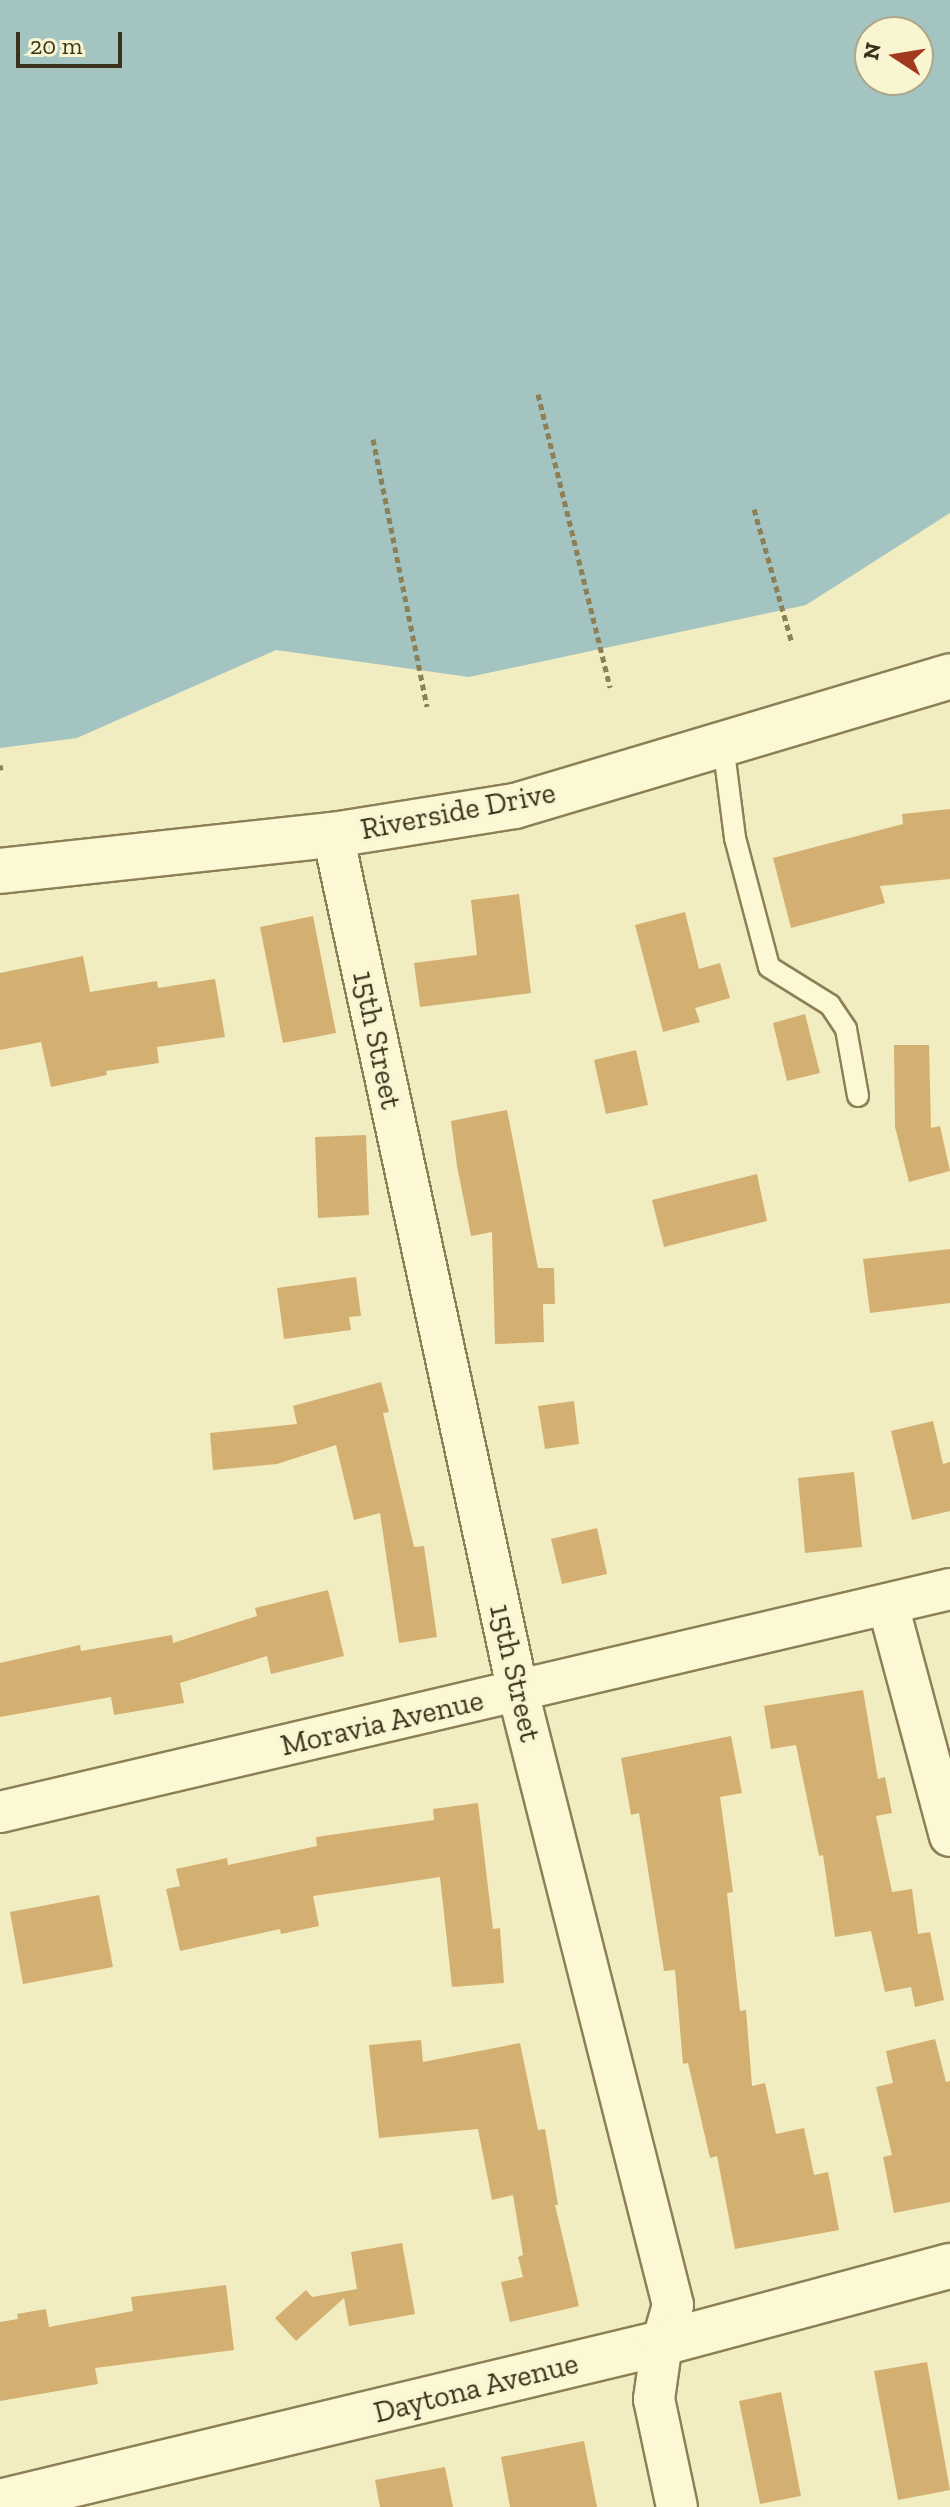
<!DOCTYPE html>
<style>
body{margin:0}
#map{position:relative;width:950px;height:2507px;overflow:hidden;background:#f2edc0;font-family:"Zilla Slab",serif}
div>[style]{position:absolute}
.water>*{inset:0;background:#a3c4c1}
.building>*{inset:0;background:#d4af72}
.path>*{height:5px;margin-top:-2.5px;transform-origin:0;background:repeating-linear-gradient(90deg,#8d7f56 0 6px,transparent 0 10px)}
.roads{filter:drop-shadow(2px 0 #8d7f56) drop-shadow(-2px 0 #8d7f56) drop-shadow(0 2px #8d7f56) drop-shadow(0 -2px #8d7f56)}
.service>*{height:20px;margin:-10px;padding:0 10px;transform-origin:10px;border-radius:10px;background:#fcf8d4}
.minor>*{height:40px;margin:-20px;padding:0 20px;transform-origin:20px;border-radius:20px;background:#fcf8d4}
.tertiary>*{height:44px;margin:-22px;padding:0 22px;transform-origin:22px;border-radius:22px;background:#fcf8d4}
span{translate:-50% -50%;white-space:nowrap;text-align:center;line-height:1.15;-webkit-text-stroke:6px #f9f5d1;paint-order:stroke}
.street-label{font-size:30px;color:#3b321c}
.north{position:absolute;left:854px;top:16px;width:80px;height:80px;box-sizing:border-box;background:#f9f5d1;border:2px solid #ada789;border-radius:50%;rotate:282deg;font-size:22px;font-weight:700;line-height:32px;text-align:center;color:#3b321c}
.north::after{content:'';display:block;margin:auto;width:28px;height:36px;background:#a23a20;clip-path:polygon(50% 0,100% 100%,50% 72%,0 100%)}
.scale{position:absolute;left:16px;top:32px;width:106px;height:36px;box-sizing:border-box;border:4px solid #3b321c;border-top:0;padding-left:10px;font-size:24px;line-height:28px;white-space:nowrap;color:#3b321c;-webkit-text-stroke:6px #f9f5d1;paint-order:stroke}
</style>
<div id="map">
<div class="water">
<i style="clip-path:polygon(evenodd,0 0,950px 0,950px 513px,806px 605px,469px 677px,276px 650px,77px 738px,0 748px,0 0,870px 32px,918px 32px,918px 80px,870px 80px,870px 32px)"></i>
</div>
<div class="building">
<i style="clip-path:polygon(950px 809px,950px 879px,880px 886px,885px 903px,791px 928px,773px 858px,903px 824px,902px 814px)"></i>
<i style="clip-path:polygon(519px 894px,531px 993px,420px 1007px,414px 963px,477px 955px,471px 900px)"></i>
<i style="clip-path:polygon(685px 912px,699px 969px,720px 963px,730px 998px,695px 1008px,700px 1022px,663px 1032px,635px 925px)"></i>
<i style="clip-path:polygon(313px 916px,336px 1033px,283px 1043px,260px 927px)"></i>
<i style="clip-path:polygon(83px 956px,90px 992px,157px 981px,158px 988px,215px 979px,225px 1037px,157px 1047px,159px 1063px,106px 1071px,107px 1075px,51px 1087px,41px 1042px,0 1050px,0 973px)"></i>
<i style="clip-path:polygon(805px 1014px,820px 1073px,787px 1081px,773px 1023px)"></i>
<i style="clip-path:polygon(894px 1045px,929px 1045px,931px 1128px,940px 1126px,950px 1171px,909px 1182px,895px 1127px)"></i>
<i style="clip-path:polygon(636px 1050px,648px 1105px,606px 1114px,594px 1060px)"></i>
<i style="clip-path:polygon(507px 1110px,538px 1268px,554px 1268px,555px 1304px,543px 1304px,544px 1342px,495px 1344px,492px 1232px,471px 1236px,457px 1166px,451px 1121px)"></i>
<i style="clip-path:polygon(366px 1135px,369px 1215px,318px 1218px,315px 1137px)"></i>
<i style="clip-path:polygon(757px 1174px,767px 1221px,664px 1247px,652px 1200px)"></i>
<i style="clip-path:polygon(950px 1249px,950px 1303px,870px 1313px,863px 1259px)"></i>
<i style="clip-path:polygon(356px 1277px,361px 1316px,349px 1317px,351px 1330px,284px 1339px,277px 1288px)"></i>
<i style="clip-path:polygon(381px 1382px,389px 1412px,383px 1413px,414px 1547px,424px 1546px,437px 1637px,399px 1643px,380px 1513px,354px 1520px,336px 1445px,277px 1464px,213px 1470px,210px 1433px,297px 1424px,293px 1406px)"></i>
<i style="clip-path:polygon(574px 1401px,579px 1444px,545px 1449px,538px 1406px)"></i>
<i style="clip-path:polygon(933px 1421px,943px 1464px,950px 1462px,950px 1511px,912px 1520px,891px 1431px)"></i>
<i style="clip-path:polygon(854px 1472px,862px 1547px,805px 1553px,798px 1478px)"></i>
<i style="clip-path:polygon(597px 1528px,607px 1574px,562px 1584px,551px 1539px)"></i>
<i style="clip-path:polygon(328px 1590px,344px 1656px,271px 1674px,267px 1656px,180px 1683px,184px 1703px,114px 1715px,111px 1697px,0 1717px,0 1663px,80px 1645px,81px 1651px,172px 1635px,173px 1643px,257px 1616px,255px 1608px)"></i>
<i style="clip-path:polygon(863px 1690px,878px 1779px,885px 1777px,892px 1813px,876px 1816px,892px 1892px,912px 1889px,918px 1934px,930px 1932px,944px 2000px,915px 2007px,911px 1987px,885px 1992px,871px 1931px,835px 1937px,823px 1855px,819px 1856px,796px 1745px,771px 1749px,764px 1706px)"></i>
<i style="clip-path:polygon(731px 1736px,742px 1793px,720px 1797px,733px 1892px,727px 1893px,740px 2011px,746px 2010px,752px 2086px,765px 2083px,776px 2134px,804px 2128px,814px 2175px,828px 2172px,839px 2230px,735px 2249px,717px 2156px,710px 2158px,688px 2063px,683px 2064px,675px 1970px,664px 1971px,639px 1813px,631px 1815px,621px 1758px)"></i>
<i style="clip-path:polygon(478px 1803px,493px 1929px,500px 1928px,504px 1983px,452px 1987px,440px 1877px,313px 1896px,319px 1926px,281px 1934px,280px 1929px,180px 1951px,166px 1889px,180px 1886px,176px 1869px,227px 1858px,228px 1865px,317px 1846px,316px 1837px,434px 1820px,433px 1809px)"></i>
<i style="clip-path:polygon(99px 1895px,113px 1967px,23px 1984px,10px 1912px)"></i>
<i style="clip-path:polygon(935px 2039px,946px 2082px,950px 2081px,950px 2202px,894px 2213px,883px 2157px,892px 2155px,876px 2087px,893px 2083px,886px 2051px)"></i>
<i style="clip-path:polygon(421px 2040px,423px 2062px,520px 2043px,538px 2130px,545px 2129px,558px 2205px,555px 2205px,579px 2306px,510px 2322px,501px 2282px,523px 2277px,518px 2257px,523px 2255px,513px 2195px,492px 2200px,478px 2129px,379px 2138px,369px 2045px)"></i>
<i style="clip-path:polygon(402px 2243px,415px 2314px,349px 2326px,344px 2298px,296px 2341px,275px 2318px,306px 2290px,312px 2297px,357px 2289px,351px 2252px)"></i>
<i style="clip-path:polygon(226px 2285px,234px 2350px,95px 2368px,98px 2384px,0 2401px,0 2322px,18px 2319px,17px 2314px,46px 2309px,49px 2327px,133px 2311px,131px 2297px)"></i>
<i style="clip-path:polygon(927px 2362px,950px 2490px,898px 2500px,874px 2371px)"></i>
<i style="clip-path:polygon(781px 2392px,801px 2496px,760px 2504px,739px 2401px)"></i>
<i style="clip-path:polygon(584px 2441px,597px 2507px,510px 2507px,501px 2457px)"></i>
<i style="clip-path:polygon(445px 2467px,453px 2507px,380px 2507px,375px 2480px)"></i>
</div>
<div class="path">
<i style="left:538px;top:394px;width:302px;rotate:76.2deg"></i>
<i style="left:373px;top:439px;width:273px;rotate:78.6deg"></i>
<i style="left:754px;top:509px;width:139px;rotate:74.2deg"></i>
<i style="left:0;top:765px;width:5px;rotate:79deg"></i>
</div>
<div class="roads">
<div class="service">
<i style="left:723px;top:744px;width:95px;rotate:82.7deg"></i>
<i style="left:735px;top:838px;width:133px;rotate:75.2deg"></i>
<i style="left:769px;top:967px;width:72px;rotate:31.9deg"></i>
<i style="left:830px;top:1005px;width:29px;rotate:56deg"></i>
<i style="left:846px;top:1029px;width:68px;rotate:79.8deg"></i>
</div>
<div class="minor">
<i style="left:333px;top:835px;width:877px;rotate:77.82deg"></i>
<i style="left:518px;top:1692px;width:632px;rotate:75.81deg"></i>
<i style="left:673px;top:2305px;width:40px;rotate:106deg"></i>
<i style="left:662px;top:2343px;width:57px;rotate:98.1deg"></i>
<i style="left:654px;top:2399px;width:110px;rotate:78deg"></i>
<i style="left:888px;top:1605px;width:239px;rotate:75deg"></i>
<i style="left:0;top:1812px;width:976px;rotate:-13.21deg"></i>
</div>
<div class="tertiary">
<i style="left:0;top:871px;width:335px;rotate:-6.2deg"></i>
<i style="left:333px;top:835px;width:184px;rotate:-9.1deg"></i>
<i style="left:515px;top:806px;width:454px;rotate:-16.6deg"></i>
<i style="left:0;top:2502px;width:681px;rotate:-13.51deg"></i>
<i style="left:662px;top:2343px;width:298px;rotate:-15deg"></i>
</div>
</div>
<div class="street-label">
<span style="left:458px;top:811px;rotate:-11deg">Riverside Drive</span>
<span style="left:377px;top:1040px;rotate:78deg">15th Street</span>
<span style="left:515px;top:1673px;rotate:77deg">15th Street</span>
<span style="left:382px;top:1723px;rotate:-13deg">Moravia Avenue</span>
<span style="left:476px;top:2388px;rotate:-14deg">Daytona Avenue</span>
</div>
<div class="north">N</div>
<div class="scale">20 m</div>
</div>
